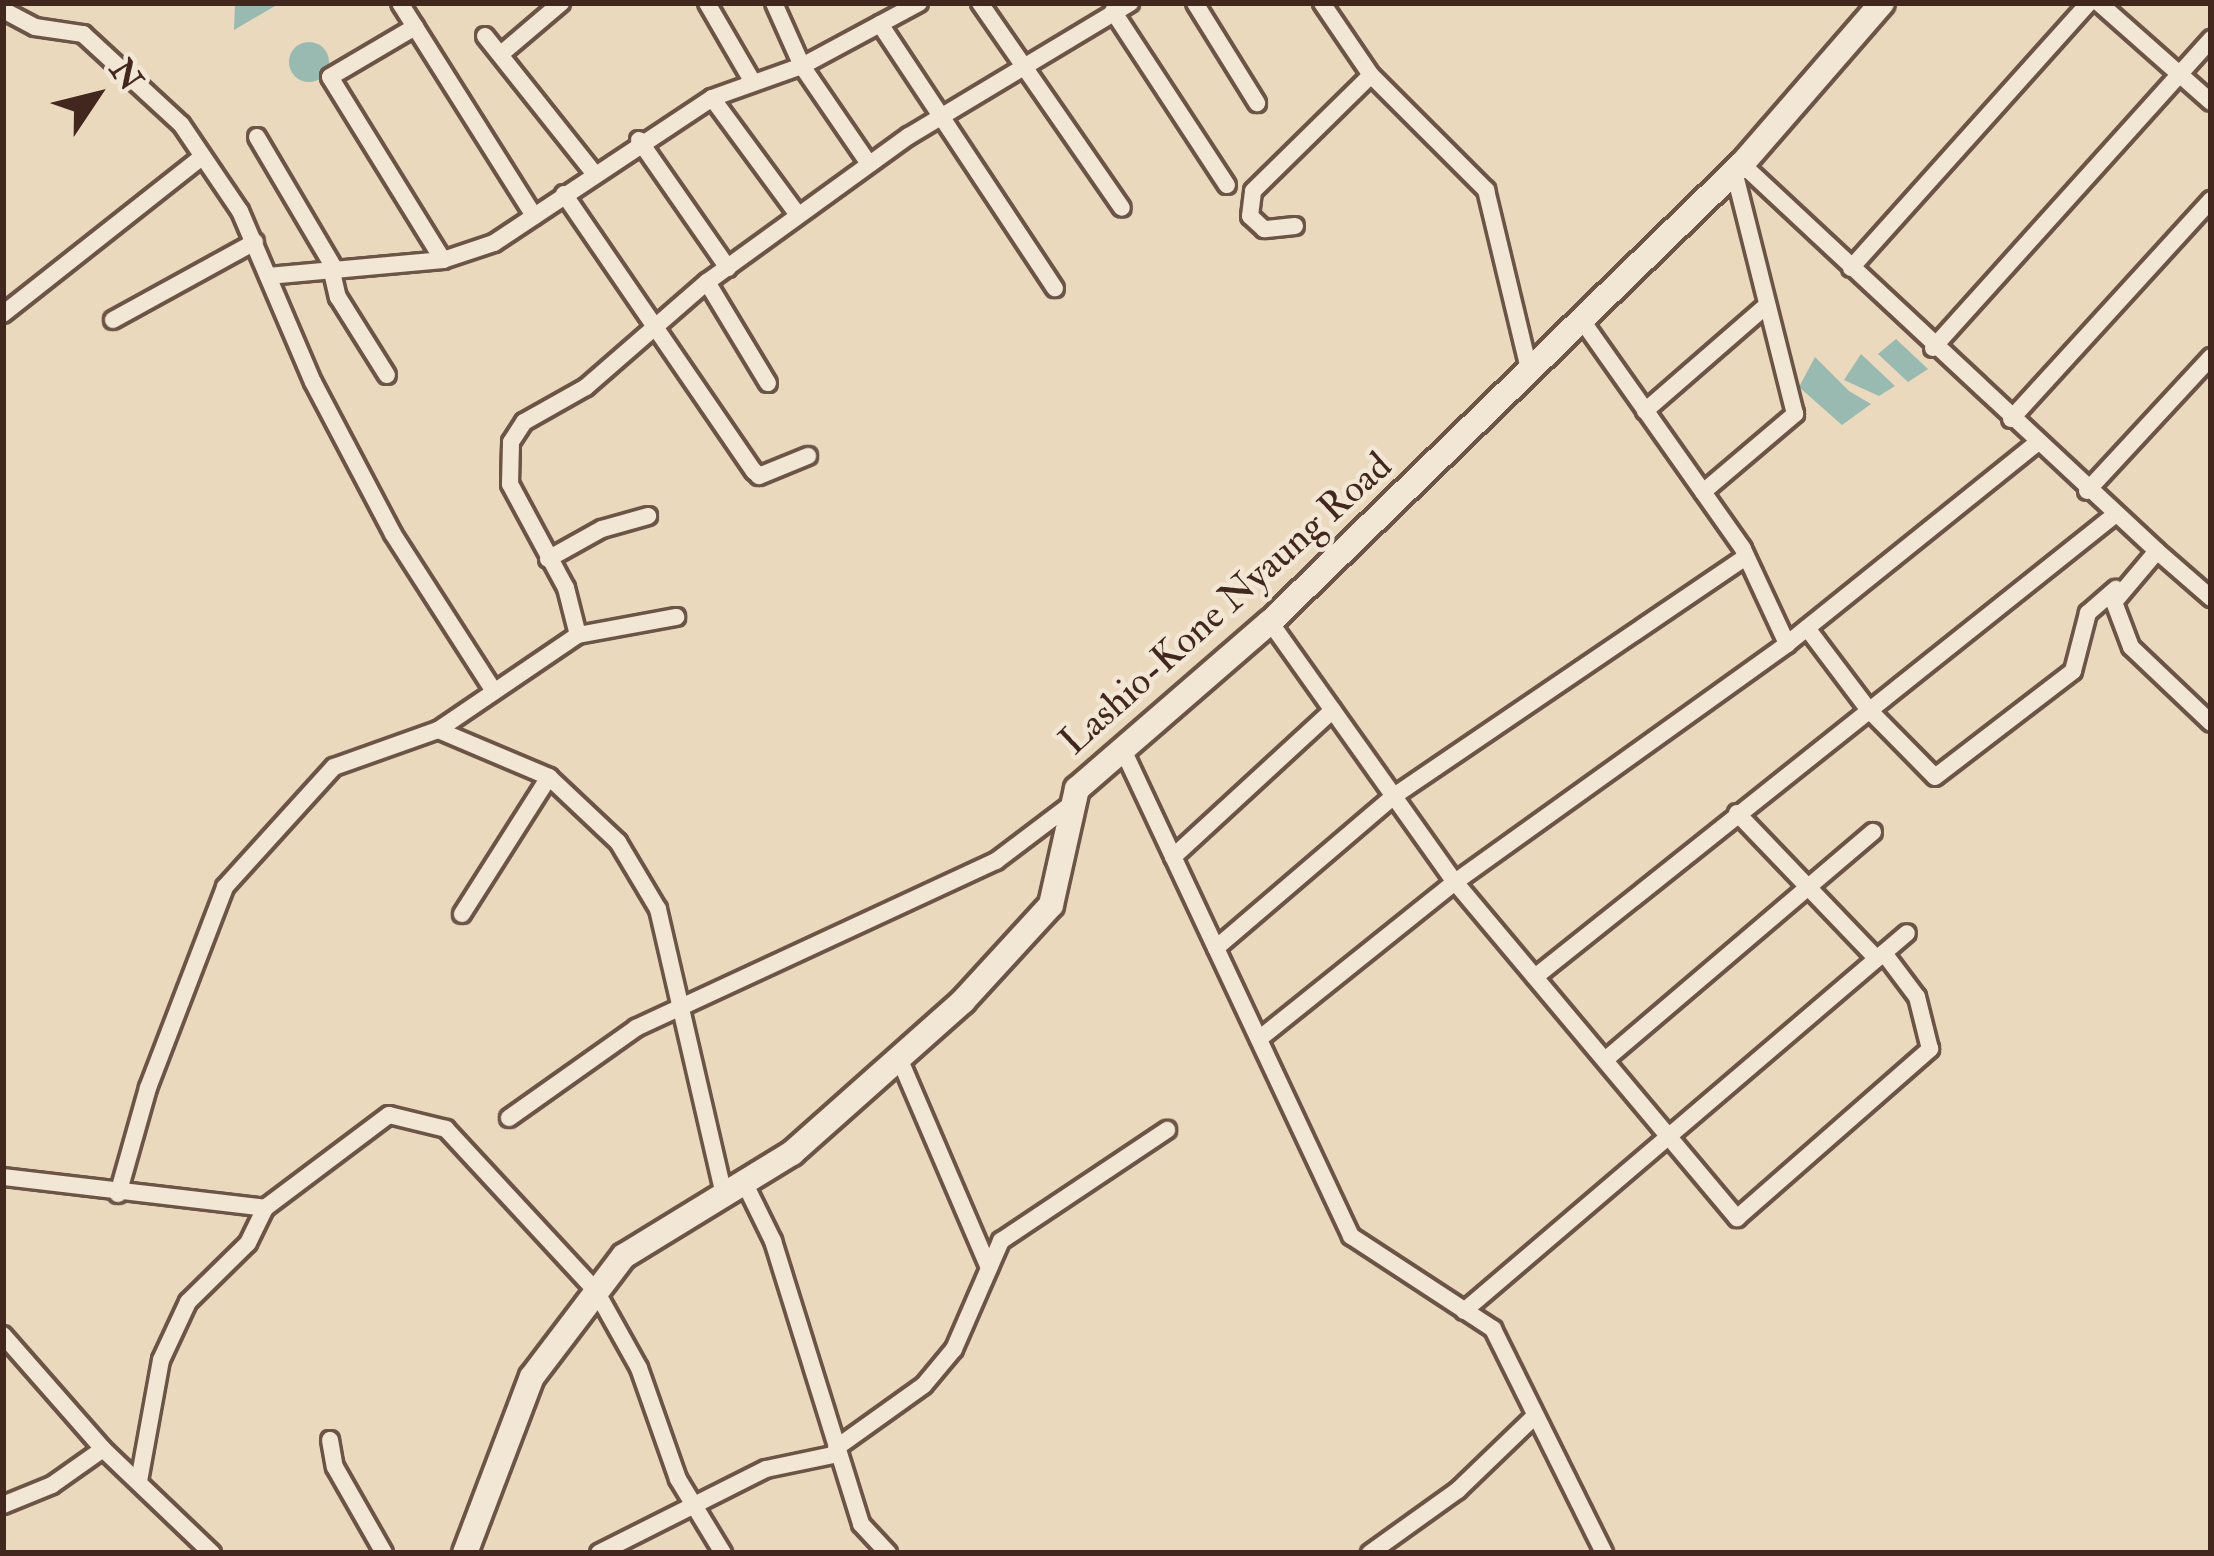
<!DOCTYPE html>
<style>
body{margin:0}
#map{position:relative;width:2214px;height:1556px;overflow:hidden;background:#ebd9be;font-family:"IM FELL Double Pica",serif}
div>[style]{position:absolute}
.water>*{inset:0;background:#98bab1}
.round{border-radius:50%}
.roads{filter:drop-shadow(3px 0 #6c5446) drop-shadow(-3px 0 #6c5446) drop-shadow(0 3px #6c5446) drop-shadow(0 -3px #6c5446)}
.street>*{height:16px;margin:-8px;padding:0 8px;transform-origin:8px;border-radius:8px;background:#f2e6d5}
.secondary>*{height:24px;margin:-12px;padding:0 12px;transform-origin:12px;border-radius:12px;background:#f2e6d5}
span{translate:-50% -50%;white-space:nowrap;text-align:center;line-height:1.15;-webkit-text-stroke:9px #f2e6d5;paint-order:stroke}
.street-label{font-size:39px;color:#41271e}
.frame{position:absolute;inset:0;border:6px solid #41271e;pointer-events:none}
.north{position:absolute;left:36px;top:36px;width:120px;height:120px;-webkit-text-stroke:9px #f2e6d5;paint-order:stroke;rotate:55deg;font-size:33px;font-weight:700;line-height:48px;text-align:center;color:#41271e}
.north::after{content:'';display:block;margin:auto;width:42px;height:54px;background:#41271e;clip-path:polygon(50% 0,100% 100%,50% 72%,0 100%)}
</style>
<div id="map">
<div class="water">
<i style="clip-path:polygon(235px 3px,272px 3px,275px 6px,234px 30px)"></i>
<i class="round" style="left:289px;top:42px;width:40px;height:40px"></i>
<i style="clip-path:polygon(1896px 339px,1928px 369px,1908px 382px,1878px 354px)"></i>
<i style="clip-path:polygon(1861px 354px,1895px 386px,1879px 396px,1844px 380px)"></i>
<i style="clip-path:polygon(1815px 357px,1849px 391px,1871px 404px,1842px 425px,1799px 387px)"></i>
</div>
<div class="roads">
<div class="street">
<i style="left:400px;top:3px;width:252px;rotate:57.8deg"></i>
<i style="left:707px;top:3px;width:88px;rotate:59.9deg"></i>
<i style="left:774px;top:3px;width:69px;rotate:66deg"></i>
<i style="left:802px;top:66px;width:119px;rotate:55.6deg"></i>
<i style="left:980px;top:3px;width:249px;rotate:55.3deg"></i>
<i style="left:1195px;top:3px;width:118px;rotate:58.2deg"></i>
<i style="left:1322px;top:3px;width:87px;rotate:55.8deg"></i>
<i style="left:1371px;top:75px;width:163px;rotate:45deg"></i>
<i style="left:1486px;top:190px;width:184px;rotate:76.5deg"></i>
<i style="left:2099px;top:3px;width:149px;rotate:41.5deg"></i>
<i style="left:3px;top:10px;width:36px;rotate:28deg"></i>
<i style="left:35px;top:27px;width:49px;rotate:8.3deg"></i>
<i style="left:83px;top:34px;width:133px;rotate:42.6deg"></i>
<i style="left:181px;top:124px;width:105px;rotate:55.9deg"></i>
<i style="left:240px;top:211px;width:186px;rotate:66.9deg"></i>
<i style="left:313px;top:382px;width:172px;rotate:62.2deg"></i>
<i style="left:393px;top:534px;width:185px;rotate:57.3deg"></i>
<i style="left:1113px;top:11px;width:208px;rotate:56.8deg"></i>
<i style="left:880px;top:24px;width:317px;rotate:56.5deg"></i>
<i style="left:485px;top:36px;width:174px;rotate:51.5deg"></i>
<i style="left:501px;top:54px;width:79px;rotate:-40.4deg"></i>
<i style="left:712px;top:98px;width:145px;rotate:53.7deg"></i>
<i style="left:257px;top:137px;width:156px;rotate:59.5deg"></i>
<i style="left:639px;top:140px;width:156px;rotate:55.2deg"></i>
<i style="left:1742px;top:164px;width:567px;rotate:43deg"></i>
<i style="left:2157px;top:551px;width:67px;rotate:130.1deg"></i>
<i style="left:2114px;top:602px;width:48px;rotate:69.3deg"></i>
<i style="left:2131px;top:647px;width:110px;rotate:43.5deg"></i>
<i style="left:564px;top:194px;width:336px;rotate:55.6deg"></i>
<i style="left:754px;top:471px;width:7px;rotate:45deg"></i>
<i style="left:759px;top:476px;width:53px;rotate:-22.2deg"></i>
<i style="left:1295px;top:226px;width:31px;rotate:174deg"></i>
<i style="left:1264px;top:229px;width:19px;rotate:-137deg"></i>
<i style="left:1250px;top:216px;width:25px;rotate:-83deg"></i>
<i style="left:1253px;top:191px;width:165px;rotate:-44.5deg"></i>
<i style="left:443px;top:260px;width:54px;rotate:-18.4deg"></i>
<i style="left:494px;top:243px;width:262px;rotate:-33.6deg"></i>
<i style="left:712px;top:98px;width:96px;rotate:-19.6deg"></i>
<i style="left:802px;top:66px;width:133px;rotate:-28.3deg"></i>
<i style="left:1851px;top:268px;width:356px;rotate:-48.1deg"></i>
<i style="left:332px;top:272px;width:26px;rotate:77deg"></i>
<i style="left:338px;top:297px;width:92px;rotate:57.9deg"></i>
<i style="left:268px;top:276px;width:176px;rotate:-5.2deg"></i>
<i style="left:443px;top:260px;width:215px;rotate:-121.7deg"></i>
<i style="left:330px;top:77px;width:99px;rotate:-30.5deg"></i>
<i style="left:707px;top:282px;width:118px;rotate:58.9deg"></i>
<i style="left:3px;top:314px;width:253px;rotate:-38.3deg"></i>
<i style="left:1581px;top:319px;width:281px;rotate:54.8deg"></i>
<i style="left:1743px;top:549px;width:105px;rotate:65.1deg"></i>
<i style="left:113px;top:320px;width:162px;rotate:-28.8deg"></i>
<i style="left:1933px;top:348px;width:416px;rotate:-48deg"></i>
<i style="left:1645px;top:411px;width:162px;rotate:-41deg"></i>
<i style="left:2011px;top:419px;width:297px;rotate:-47.6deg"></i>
<i style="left:2087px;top:491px;width:183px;rotate:-47.2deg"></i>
<i style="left:1703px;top:492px;width:121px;rotate:-40.3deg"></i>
<i style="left:1795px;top:414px;width:250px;rotate:-104.1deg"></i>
<i style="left:2157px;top:551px;width:72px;rotate:41deg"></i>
<i style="left:548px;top:559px;width:62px;rotate:-29.1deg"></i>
<i style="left:602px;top:529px;width:48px;rotate:-15.8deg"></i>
<i style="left:1270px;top:622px;width:319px;rotate:54.6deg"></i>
<i style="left:1455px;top:882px;width:439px;rotate:50deg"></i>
<i style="left:1737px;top:1218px;width:257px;rotate:-41.2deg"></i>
<i style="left:1930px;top:1049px;width:54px;rotate:-104deg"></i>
<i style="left:1917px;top:997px;width:55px;rotate:-126.9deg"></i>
<i style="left:1807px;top:628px;width:101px;rotate:53deg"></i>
<i style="left:1868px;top:709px;width:95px;rotate:45.4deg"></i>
<i style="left:1935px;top:777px;width:174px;rotate:-37.5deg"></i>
<i style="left:2073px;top:671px;width:60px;rotate:-75.5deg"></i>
<i style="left:2088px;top:613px;width:37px;rotate:-41deg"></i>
<i style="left:578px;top:635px;width:100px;rotate:-10.4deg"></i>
<i style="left:438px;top:730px;width:169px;rotate:-34.2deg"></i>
<i style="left:578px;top:635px;width:49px;rotate:-104.3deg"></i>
<i style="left:566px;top:588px;width:118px;rotate:-118.3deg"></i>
<i style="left:510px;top:484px;width:42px;rotate:-88.6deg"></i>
<i style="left:511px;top:442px;width:24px;rotate:-57deg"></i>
<i style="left:524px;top:422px;width:71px;rotate:-29.4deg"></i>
<i style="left:586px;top:387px;width:160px;rotate:-41deg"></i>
<i style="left:707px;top:282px;width:249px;rotate:-35.9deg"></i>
<i style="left:909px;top:136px;width:258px;rotate:-31deg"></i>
<i style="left:1124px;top:752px;width:535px;rotate:64.87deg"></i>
<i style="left:1351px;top:1236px;width:170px;rotate:33.2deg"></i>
<i style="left:1493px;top:1329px;width:250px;rotate:63.6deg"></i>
<i style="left:1737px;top:813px;width:202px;rotate:46.2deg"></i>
<i style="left:1173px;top:857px;width:217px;rotate:-42.6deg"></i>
<i style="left:462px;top:914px;width:162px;rotate:-57.6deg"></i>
<i style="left:1216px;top:948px;width:234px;rotate:-40.5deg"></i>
<i style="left:1394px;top:796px;width:425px;rotate:-34.2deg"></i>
<i style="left:1535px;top:977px;width:738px;rotate:-38.56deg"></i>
<i style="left:1259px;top:1039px;width:251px;rotate:-38.7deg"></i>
<i style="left:1455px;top:882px;width:408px;rotate:-35.6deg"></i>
<i style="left:1787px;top:644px;width:319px;rotate:-38.8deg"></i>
<i style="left:899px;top:1058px;width:228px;rotate:66.8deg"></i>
<i style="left:1605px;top:1060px;width:352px;rotate:-40.4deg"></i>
<i style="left:509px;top:1118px;width:156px;rotate:-35.3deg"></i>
<i style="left:636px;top:1028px;width:397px;rotate:-24.9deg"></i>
<i style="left:996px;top:861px;width:98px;rotate:-37.1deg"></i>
<i style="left:3px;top:1177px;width:264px;rotate:6.7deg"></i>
<i style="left:265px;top:1208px;width:155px;rotate:-36.9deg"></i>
<i style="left:389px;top:1115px;width:59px;rotate:13.8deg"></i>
<i style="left:446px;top:1129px;width:221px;rotate:47.2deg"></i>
<i style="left:596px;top:1291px;width:88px;rotate:60.8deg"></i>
<i style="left:639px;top:1368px;width:118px;rotate:70.6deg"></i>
<i style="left:678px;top:1479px;width:87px;rotate:58.7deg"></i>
<i style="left:744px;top:1182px;width:66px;rotate:63.8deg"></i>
<i style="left:773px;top:1241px;width:296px;rotate:72.7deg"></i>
<i style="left:861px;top:1524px;width:40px;rotate:47deg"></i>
<i style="left:118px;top:1194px;width:110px;rotate:-74.2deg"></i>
<i style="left:148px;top:1088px;width:215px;rotate:-69deg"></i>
<i style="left:225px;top:887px;width:162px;rotate:-47.8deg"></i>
<i style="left:334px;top:767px;width:110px;rotate:-19.6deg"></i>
<i style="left:438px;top:730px;width:121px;rotate:22.9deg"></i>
<i style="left:549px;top:777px;width:95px;rotate:43.3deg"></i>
<i style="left:618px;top:842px;width:78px;rotate:59.2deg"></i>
<i style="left:658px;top:909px;width:293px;rotate:77deg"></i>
<i style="left:1464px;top:1311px;width:582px;rotate:-40.47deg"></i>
<i style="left:3px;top:1335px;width:152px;rotate:48.7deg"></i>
<i style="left:103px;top:1449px;width:151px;rotate:43.7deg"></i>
<i style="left:330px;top:1440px;width:27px;rotate:80deg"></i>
<i style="left:335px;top:1467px;width:99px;rotate:60.3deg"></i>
<i style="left:836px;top:1448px;width:108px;rotate:-35.6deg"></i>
<i style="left:924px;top:1385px;width:47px;rotate:-50.2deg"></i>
<i style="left:954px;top:1349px;width:118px;rotate:-66.5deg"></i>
<i style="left:1001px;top:1241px;width:200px;rotate:-33.8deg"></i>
<i style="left:139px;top:1481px;width:123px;rotate:-79.7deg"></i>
<i style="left:161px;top:1360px;width:64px;rotate:-65deg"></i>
<i style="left:188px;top:1302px;width:84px;rotate:-44.5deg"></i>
<i style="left:248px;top:1243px;width:39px;rotate:-64deg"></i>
<i style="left:3px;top:1505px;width:53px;rotate:-22.2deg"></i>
<i style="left:52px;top:1485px;width:62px;rotate:-35.2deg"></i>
<i style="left:599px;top:1553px;width:187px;rotate:-26.7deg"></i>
<i style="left:766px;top:1469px;width:74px;rotate:-11.8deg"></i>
<i style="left:1370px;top:1553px;width:108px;rotate:-35.6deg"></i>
<i style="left:1458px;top:1490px;width:107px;rotate:-43.9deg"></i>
</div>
<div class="secondary">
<i style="left:465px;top:1553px;width:188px;rotate:-69.2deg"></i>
<i style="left:532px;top:1377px;width:152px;rotate:-52.8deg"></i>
<i style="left:624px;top:1256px;width:197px;rotate:-31.5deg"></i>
<i style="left:792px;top:1153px;width:229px;rotate:-41.6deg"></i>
<i style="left:963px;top:1001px;width:130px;rotate:-47.5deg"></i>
<i style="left:1051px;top:905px;width:119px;rotate:-77.4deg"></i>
<i style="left:1077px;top:789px;width:255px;rotate:-40.9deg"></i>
<i style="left:1270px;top:622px;width:658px;rotate:-44.14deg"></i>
<i style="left:1742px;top:164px;width:213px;rotate:-49deg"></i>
</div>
</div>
<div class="street-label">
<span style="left:1226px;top:604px;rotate:-42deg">Lashio-Kone Nyaung Road</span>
</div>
<div class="frame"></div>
<div class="north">N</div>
</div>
